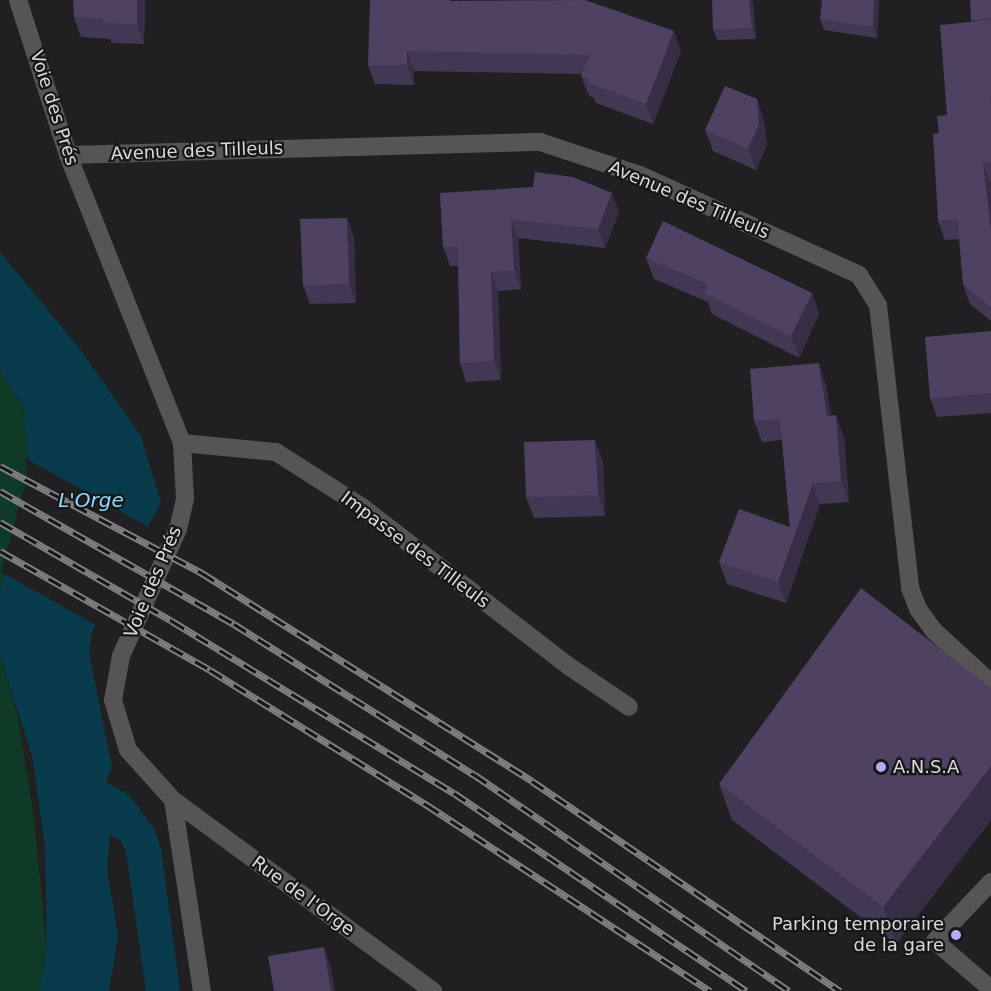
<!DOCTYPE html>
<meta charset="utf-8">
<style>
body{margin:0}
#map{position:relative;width:991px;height:991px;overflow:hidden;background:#201f22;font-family:"DejaVu Sans",sans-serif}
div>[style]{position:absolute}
.green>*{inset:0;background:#103a28}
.water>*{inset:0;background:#083b4b}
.pier>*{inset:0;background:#201f22}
.lane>*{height:18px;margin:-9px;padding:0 9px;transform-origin:9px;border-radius:9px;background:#565454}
.street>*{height:18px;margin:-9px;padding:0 9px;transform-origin:9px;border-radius:9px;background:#565454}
.rail>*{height:7px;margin-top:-3.5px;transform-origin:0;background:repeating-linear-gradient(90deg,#171619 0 14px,#807f82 0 28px);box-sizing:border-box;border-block:2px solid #807f82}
.wall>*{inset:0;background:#433854}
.shaded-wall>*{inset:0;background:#372e45}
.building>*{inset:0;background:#4e4162}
.dots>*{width:16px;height:16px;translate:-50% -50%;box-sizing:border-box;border:3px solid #171619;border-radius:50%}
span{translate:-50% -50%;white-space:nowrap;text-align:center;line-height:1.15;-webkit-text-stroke:4.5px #171619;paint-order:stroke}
.street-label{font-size:18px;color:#dbdadd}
.poi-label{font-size:18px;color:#dbdadd}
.left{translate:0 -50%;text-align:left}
.right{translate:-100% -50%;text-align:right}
.water-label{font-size:20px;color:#8cdbf9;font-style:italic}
</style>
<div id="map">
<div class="green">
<i style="clip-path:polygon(0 372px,23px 406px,30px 477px,0 589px)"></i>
<i style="clip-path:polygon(0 656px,18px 717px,34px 819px,47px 951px,39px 991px,0 991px)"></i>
</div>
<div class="water">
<i style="clip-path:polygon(0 252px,80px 349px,141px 436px,161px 502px,92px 632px,89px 653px,112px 767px,106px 782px,129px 795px,154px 829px,161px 848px,180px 991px,146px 991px,126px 852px,120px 840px,110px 835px,107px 869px,118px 936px,109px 991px,39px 991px,47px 951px,45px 846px,32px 756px,0 656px,0 589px,30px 477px,23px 406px,0 372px)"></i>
</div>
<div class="pier">
<i style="clip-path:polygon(25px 458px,152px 529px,99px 627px,1px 572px,27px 477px)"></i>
</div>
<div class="lane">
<i style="left:182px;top:443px;width:94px;rotate:5.5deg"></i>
<i style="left:276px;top:452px;width:102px;rotate:32.6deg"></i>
<i style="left:362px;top:507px;width:262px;rotate:37.6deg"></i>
<i style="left:570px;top:667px;width:71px;rotate:34.1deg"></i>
<i style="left:991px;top:882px;width:81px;rotate:133.5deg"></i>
<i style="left:935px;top:941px;width:74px;rotate:40.6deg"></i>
</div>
<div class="street">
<i style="left:18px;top:0;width:163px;rotate:72.1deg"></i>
<i style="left:68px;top:155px;width:310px;rotate:68.4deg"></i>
<i style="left:182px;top:443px;width:56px;rotate:86.9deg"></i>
<i style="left:185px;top:499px;width:31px;rotate:103deg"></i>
<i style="left:178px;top:529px;width:139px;rotate:114.2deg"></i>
<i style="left:121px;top:656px;width:45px;rotate:100.3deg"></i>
<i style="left:113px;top:700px;width:52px;rotate:73.3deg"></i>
<i style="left:128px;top:750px;width:67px;rotate:48deg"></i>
<i style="left:173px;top:800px;width:193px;rotate:81.4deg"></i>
<i style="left:68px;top:155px;width:472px;rotate:-1.6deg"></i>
<i style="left:540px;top:142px;width:105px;rotate:18.3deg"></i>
<i style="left:640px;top:175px;width:241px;rotate:24.5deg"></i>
<i style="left:859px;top:275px;width:36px;rotate:58deg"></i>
<i style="left:878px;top:305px;width:285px;rotate:83.5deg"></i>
<i style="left:910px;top:588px;width:22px;rotate:69deg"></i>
<i style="left:918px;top:609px;width:26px;rotate:54deg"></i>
<i style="left:933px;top:630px;width:79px;rotate:42.4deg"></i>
<i style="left:173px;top:800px;width:323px;rotate:36.3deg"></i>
</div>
<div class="rail">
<i style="left:0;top:466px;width:229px;rotate:27.9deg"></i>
<i style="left:202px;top:573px;width:390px;rotate:32.2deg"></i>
<i style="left:532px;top:781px;width:373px;rotate:34.3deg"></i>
<i style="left:0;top:491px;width:269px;rotate:29.6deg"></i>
<i style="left:234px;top:624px;width:284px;rotate:32.1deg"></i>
<i style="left:475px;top:775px;width:381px;rotate:34.5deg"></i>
<i style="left:0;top:522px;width:198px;rotate:29.9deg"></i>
<i style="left:172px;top:621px;width:330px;rotate:31.4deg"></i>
<i style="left:454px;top:793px;width:353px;rotate:34.1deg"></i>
<i style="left:0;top:551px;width:241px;rotate:29.5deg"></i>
<i style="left:210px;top:670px;width:256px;rotate:31.9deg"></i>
<i style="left:427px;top:805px;width:339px;rotate:33.3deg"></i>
</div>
<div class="wall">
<i style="clip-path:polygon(145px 0,144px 44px,112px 43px,110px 39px,81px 37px,74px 17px)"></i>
<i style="clip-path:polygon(457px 0,457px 1px,681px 51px,653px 124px,596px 103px,594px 98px,589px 96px,581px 76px,582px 74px,414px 71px,414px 85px,375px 84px,368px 65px)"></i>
<i style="clip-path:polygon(879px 0,877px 38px,824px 30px,820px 19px)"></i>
<i style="clip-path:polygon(991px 0,991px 183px,990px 183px,991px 190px,991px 321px,970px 304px,963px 284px,959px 239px,945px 240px,938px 221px,939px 133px,947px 115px,972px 22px,971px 20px)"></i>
<i style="clip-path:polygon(753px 2px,756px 39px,717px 40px,713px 29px)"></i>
<i style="clip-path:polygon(757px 99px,764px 121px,767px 145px,756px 170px,713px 151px,705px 130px)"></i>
<i style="clip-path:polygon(440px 193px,619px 212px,605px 248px,518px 238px,521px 289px,498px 291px,501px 380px,466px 382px,460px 363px,458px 266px,450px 266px,443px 247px)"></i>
<i style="clip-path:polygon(354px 237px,356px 303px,310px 304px,303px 285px)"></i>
<i style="clip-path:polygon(646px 258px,812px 293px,819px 314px,799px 358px,712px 314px,708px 302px,654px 279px)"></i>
<i style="clip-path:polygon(991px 331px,991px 413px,937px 417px,930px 398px)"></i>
<i style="clip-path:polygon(826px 385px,831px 416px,844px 437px,849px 502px,820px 504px,786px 603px,727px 584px,719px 562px,790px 527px,782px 440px,762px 442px,754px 421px)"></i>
<i style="clip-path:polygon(603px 461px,605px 516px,534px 518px,526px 497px)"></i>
<i style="clip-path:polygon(991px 688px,991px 820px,896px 944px,732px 820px,719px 784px)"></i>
</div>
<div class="shaded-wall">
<i style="clip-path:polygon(137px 0,145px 0,144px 44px,137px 24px)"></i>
<i style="clip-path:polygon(749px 0,752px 0,753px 2px,756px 39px,752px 28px)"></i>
<i style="clip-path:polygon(874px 0,879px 0,877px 38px,873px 27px)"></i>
<i style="clip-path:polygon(674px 31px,681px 51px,653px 124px,646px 104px)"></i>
<i style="clip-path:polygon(407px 51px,414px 71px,414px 85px,407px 65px)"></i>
<i style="clip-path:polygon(757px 99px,764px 121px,767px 145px,756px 170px,748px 149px)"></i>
<i style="clip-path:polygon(983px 163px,990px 183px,991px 190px,991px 230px)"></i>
<i style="clip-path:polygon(612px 193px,619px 212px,605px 248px,598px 229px)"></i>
<i style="clip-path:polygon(347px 218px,354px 237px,356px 303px,349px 284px)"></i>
<i style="clip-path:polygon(511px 219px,518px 238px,521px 289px,514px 270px)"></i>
<i style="clip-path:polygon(491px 272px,498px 291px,501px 380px,494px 361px)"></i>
<i style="clip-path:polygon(812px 293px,819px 314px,799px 358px,791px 336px)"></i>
<i style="clip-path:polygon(819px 363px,826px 385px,834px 437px,827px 416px)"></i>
<i style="clip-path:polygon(836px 415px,844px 437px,849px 502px,841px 481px)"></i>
<i style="clip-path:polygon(595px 440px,603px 461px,605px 516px,598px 495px)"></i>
<i style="clip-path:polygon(813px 483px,820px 504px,786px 603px,778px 582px)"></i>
<i style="clip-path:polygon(991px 766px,991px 820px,896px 944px,883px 907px)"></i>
<i style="clip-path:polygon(324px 947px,331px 968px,335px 991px,331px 991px)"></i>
</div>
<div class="building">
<i style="clip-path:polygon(73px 0,137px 0,137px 24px,104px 23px,103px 19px,74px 17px)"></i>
<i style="clip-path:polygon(370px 0,450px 0,450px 1px,585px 0,674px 31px,646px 104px,588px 83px,590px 79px,581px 76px,590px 55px,407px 51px,407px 65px,368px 65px)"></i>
<i style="clip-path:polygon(712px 0,749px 0,752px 28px,713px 29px)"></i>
<i style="clip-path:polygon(822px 0,874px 0,873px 27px,820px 19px)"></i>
<i style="clip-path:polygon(970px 0,991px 0,991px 18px,971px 20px)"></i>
<i style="clip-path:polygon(991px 20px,991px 94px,990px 94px,991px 105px,991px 162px,983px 163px,991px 230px,991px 308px,963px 284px,958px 219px,938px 221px,933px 134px,939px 133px,937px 116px,947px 115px,940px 25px)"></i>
<i style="clip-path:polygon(725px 86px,757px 99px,759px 124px,748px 149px,705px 130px)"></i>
<i style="clip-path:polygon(535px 172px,573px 177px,612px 193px,598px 229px,511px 219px,514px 270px,491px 272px,494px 361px,460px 363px,458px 246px,443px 247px,440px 193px,533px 187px)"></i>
<i style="clip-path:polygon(347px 218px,349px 284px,303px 285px,300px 219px)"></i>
<i style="clip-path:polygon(663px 221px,812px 293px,791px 336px,704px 293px,708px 284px,646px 258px)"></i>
<i style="clip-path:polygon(991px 331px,991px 393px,930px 398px,925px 337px)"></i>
<i style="clip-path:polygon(819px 363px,827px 416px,836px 415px,841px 481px,813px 483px,778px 582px,719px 562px,739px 509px,790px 527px,780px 419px,754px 421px,750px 369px)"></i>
<i style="clip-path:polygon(595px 440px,598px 495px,526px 497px,524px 442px)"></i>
<i style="clip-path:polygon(861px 588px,991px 688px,991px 766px,883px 907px,719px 784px)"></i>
<i style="clip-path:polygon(324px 947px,331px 991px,274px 991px,268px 956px)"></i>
</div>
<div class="dots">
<i style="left:881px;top:767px;background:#b5acf8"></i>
<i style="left:956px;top:935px;background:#b5acf8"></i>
</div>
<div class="street-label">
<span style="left:54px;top:108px;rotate:72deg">Voie des Prés</span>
<span style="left:197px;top:151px;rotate:-2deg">Avenue des Tilleuls</span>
<span style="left:689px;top:200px;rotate:23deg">Avenue des Tilleuls</span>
<span style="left:415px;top:550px;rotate:37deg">Impasse des Tilleuls</span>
<span style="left:153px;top:582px;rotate:-67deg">Voie des Prés</span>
<span style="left:303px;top:896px;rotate:36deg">Rue de l'Orge</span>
</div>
<div class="poi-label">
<span class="left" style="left:893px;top:767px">A.N.S.A</span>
<span class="right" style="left:944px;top:935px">Parking temporaire<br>de la gare</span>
</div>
<div class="water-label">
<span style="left:91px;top:500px">L'Orge</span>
</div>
</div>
